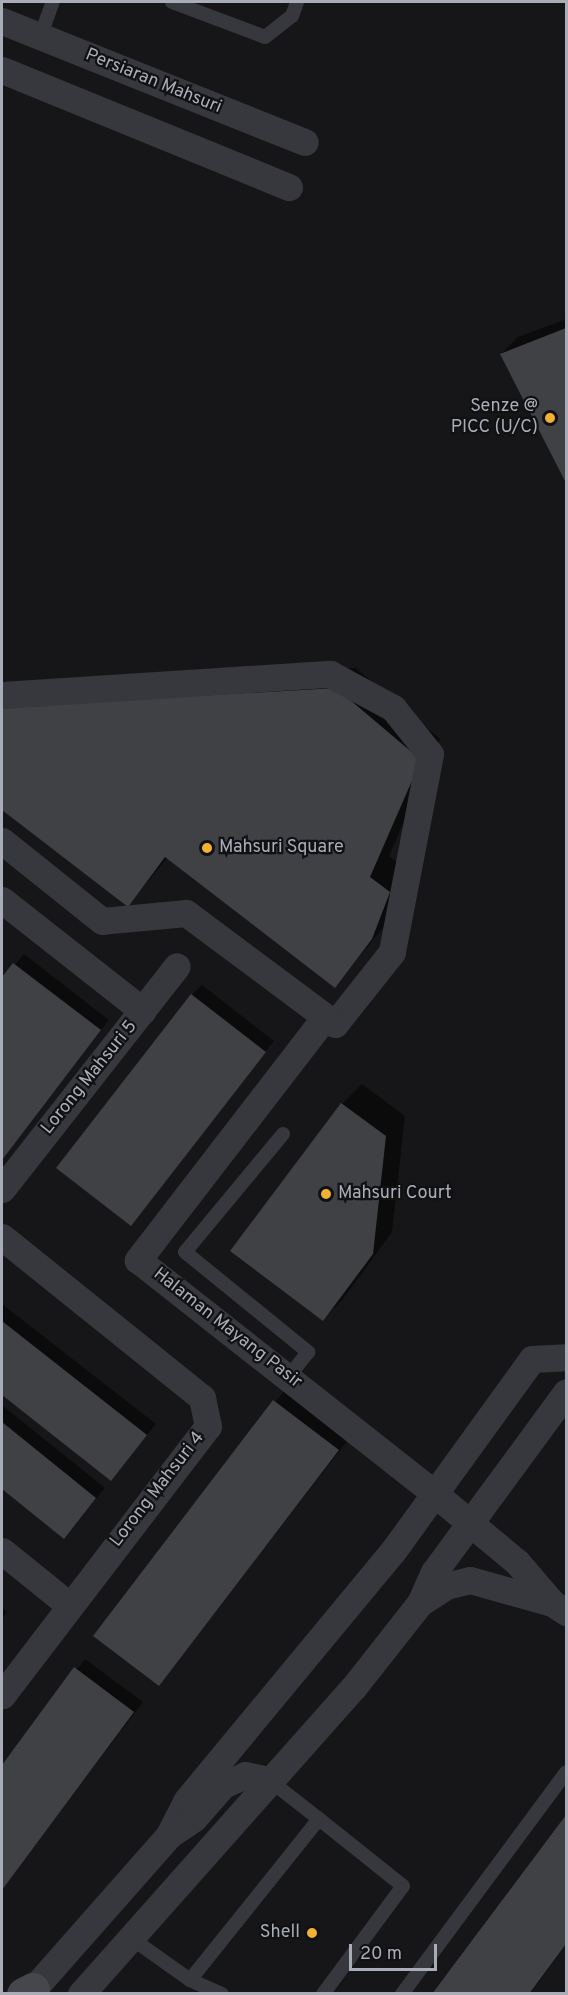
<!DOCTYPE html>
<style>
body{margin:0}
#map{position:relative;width:568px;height:1995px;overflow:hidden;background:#161618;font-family:Overpass,sans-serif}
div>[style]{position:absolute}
.shadow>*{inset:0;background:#0007}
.building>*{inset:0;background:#404145}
.lane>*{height:14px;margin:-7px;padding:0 7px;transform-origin:7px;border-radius:7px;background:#37383d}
.street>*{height:27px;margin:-13.5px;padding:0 13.5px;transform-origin:13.5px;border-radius:13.5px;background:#37383d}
.secondary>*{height:33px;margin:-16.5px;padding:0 16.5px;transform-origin:16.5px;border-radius:16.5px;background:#45474d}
.dots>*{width:16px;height:16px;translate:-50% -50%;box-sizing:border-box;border:3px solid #111113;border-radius:50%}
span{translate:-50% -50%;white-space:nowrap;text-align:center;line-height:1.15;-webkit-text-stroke:4.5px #111113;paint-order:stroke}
.street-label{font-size:18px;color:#a8adb8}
.poi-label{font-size:18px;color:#a8adb8}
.right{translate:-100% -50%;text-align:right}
.left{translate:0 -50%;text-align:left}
.frame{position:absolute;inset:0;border:3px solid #a8adb8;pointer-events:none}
.scale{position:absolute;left:349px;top:1944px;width:88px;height:27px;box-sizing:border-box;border:3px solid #a8adb8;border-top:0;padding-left:8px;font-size:18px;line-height:21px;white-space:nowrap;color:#a8adb8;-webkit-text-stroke:4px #111113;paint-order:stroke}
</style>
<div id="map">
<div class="shadow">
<i style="clip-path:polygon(566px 319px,566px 480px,501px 354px,518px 337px)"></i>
<i style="clip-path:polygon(356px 668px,440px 739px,389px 856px,409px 872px,392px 917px,335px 986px,168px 857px,128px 905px,2px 808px,2px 711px,25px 687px)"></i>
<i style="clip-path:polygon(24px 954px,109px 1020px,2px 1159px,2px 980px)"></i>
<i style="clip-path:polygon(202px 985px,274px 1041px,131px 1224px,192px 995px)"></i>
<i style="clip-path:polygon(362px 1084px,405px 1116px,392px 1232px,343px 1299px,323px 1319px,232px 1251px,342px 1104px)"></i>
<i style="clip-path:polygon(2px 1304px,156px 1424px,111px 1479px,2px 1393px)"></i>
<i style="clip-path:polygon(284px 1391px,348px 1440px,159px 1684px,95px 1636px)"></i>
<i style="clip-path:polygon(2px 1405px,105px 1488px,64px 1537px,2px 1487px)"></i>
<i style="clip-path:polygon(2px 1608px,7px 1612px,2px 1618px)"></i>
<i style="clip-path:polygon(85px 1659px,143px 1702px,2px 1888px,2px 1767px)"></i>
<i style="clip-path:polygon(566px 1818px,566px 1945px,530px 1994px,434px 1994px)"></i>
</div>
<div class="building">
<i style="clip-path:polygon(566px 328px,566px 483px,500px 354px)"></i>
<i style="clip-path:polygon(336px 688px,421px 760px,370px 877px,390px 892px,372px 939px,335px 988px,165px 857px,128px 907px,2px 810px,3px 707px)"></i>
<i style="clip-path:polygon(13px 963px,101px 1030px,2px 1160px,2px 977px)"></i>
<i style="clip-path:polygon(191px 994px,266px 1052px,131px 1226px,56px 1168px)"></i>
<i style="clip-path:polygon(341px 1103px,386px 1136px,373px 1254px,323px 1321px,230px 1251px)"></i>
<i style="clip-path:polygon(2px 1321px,147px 1435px,111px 1481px,2px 1395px)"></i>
<i style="clip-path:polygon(273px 1400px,339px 1450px,159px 1686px,93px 1636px)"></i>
<i style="clip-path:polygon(2px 1422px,96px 1498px,64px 1539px,2px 1489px)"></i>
<i style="clip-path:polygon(74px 1667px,134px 1712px,2px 1890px,2px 1765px)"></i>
<i style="clip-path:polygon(566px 1815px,566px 1944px,529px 1994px,432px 1994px)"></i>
</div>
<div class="lane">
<i style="left:172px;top:2px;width:99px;rotate:20.6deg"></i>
<i style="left:265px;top:37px;width:34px;rotate:-38deg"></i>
<i style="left:292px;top:16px;width:15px;rotate:-70deg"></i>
<i style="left:40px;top:37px;width:37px;rotate:-70deg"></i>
<i style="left:283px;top:1134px;width:153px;rotate:129.7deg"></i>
<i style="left:185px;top:1252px;width:159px;rotate:39.1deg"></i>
<i style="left:308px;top:1352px;width:31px;rotate:128deg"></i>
<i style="left:319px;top:1819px;width:107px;rotate:38.6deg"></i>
<i style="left:403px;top:1886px;width:134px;rotate:126.5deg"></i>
<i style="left:131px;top:1938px;width:72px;rotate:35.4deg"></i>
<i style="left:190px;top:1980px;width:206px;rotate:-51.3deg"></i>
<i style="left:319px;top:1819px;width:63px;rotate:-142deg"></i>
<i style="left:190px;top:1980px;width:35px;rotate:24deg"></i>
<i style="left:402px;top:1994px;width:276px;rotate:-53.5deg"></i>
</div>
<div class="street">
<i style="left:2px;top:21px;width:326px;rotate:21.8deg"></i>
<i style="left:2px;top:70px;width:310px;rotate:22.2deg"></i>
<i style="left:2px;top:695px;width:329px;rotate:-3.7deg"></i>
<i style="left:330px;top:674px;width:72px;rotate:28.4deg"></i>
<i style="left:393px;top:708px;width:59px;rotate:51.2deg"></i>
<i style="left:430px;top:754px;width:202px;rotate:100.9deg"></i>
<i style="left:392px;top:952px;width:92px;rotate:128.4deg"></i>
<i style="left:335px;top:1024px;width:186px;rotate:-143.3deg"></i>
<i style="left:186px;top:913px;width:84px;rotate:174.6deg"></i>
<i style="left:102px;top:921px;width:128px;rotate:-141.3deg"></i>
<i style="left:2px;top:900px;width:179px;rotate:38.2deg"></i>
<i style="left:325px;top:1017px;width:307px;rotate:127.6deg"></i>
<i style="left:138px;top:1260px;width:378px;rotate:38.2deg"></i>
<i style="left:435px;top:1494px;width:107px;rotate:39.7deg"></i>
<i style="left:517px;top:1562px;width:54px;rotate:49.5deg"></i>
<i style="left:552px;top:1603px;width:17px;rotate:33deg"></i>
<i style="left:2px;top:1189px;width:283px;rotate:-51.9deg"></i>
<i style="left:2px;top:1237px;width:257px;rotate:38.8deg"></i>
<i style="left:202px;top:1398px;width:29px;rotate:78deg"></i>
<i style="left:208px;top:1426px;width:339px;rotate:127.4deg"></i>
<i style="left:2px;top:1551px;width:86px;rotate:38.9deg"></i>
<i style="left:420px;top:1603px;width:31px;rotate:-33deg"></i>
<i style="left:446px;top:1586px;width:25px;rotate:-14deg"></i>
<i style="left:470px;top:1580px;width:85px;rotate:15.7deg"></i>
<i style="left:169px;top:1835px;width:38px;rotate:-63deg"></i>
<i style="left:186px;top:1801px;width:325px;rotate:-50.4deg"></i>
<i style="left:393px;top:1551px;width:237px;rotate:-54.1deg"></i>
<i style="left:532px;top:1359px;width:34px;rotate:-3deg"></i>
<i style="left:29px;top:1994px;width:212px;rotate:-48.6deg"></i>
<i style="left:169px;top:1835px;width:30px;rotate:-34deg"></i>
<i style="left:194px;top:1818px;width:44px;rotate:-48.7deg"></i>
<i style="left:223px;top:1785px;width:24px;rotate:-24deg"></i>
<i style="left:245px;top:1775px;width:25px;rotate:12deg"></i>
<i style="left:81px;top:1994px;width:409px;rotate:-48.4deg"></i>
<i style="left:353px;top:1688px;width:108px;rotate:-51.8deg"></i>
<i style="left:420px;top:1603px;width:34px;rotate:-66deg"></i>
<i style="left:434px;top:1572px;width:223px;rotate:-53.7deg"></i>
</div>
<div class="secondary">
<i style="left:23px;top:1994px;width:11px;rotate:-27deg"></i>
</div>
<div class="dots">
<i style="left:550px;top:418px;background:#f2b134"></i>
<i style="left:207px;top:848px;background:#f2b134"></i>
<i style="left:326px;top:1194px;background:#f2b134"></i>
<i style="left:312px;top:1933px;background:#f2b134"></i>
</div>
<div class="street-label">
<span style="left:153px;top:82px;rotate:22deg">Persiaran Mahsuri</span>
<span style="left:90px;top:1078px;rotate:-51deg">Lorong Mahsuri 5</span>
<span style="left:227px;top:1329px;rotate:38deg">Halaman Mayang Pasir</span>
<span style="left:158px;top:1490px;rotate:-52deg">Lorong Mahsuri 4</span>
</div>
<div class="poi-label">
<span class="right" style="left:538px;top:418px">Senze @<br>PICC (U/C)</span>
<span class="left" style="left:219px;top:848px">Mahsuri Square</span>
<span class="left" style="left:338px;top:1194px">Mahsuri Court</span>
<span class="right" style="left:300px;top:1933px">Shell</span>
</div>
<div class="frame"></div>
<div class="scale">20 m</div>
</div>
